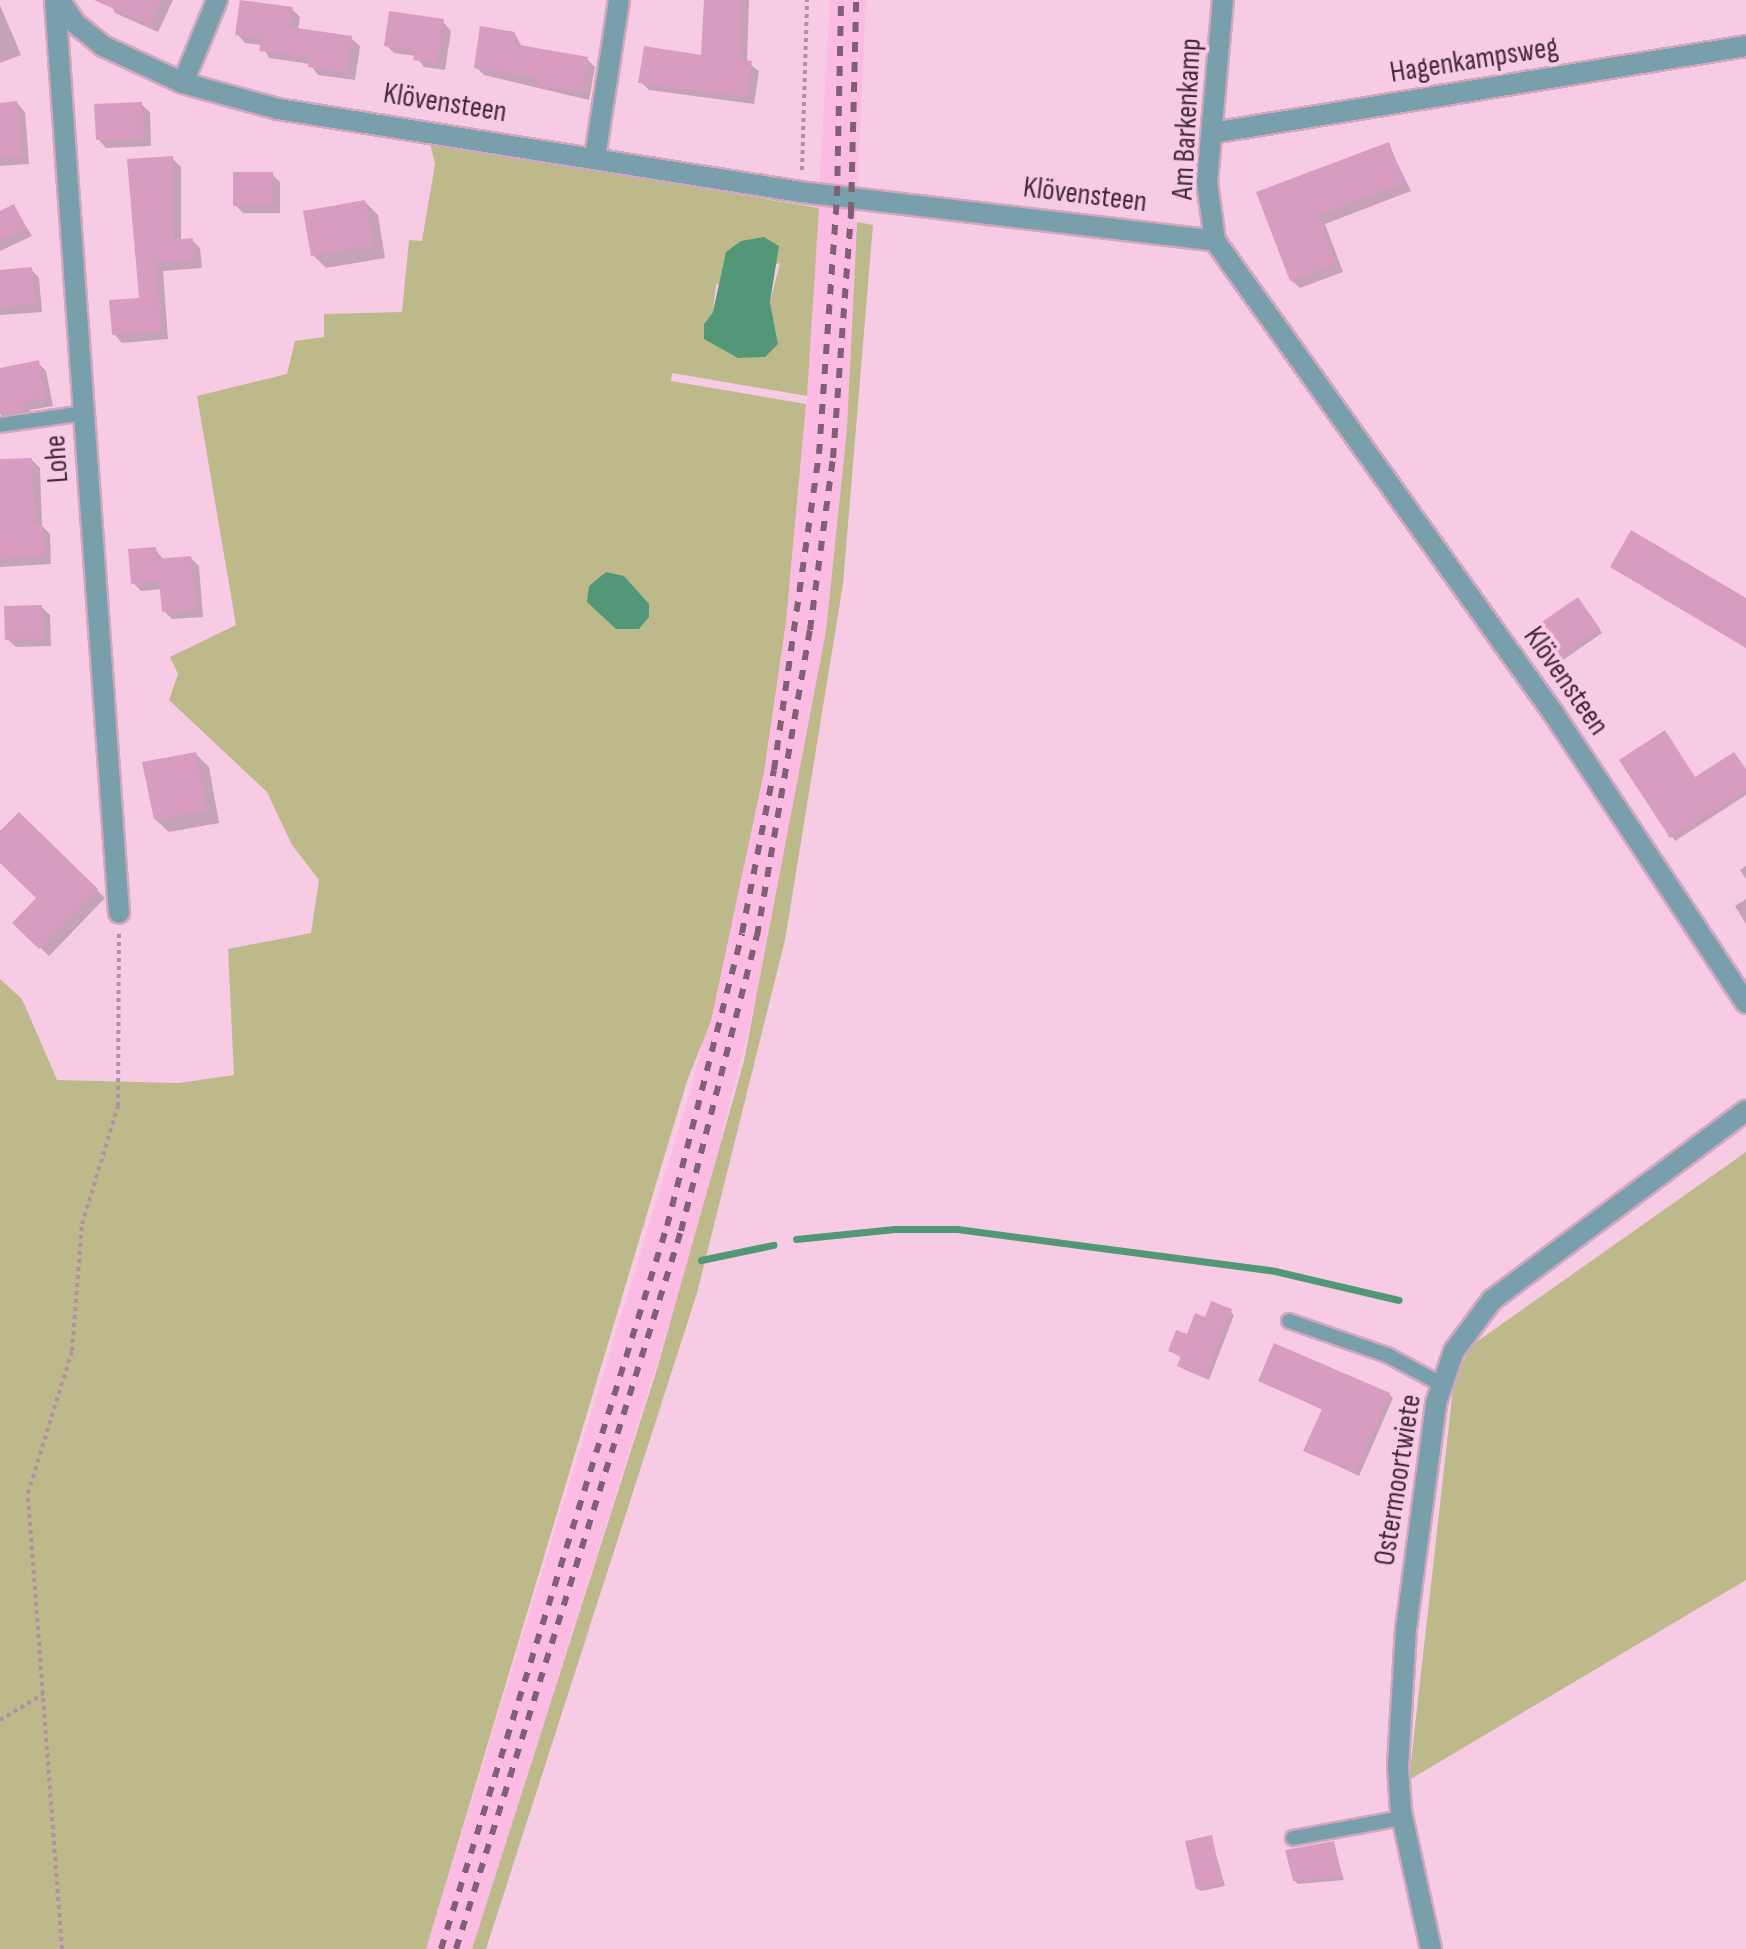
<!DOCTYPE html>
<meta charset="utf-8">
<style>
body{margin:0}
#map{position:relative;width:1746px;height:1949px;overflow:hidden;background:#f8cbe5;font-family:"Sofia Sans Condensed",sans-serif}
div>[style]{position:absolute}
.built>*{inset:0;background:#fcbbe2}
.green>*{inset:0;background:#beb98b}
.water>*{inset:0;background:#529777}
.shadow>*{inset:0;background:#0003}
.stream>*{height:7px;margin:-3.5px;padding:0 3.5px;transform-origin:3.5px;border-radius:3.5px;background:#529777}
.building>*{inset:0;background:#d99cc1}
.path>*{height:4px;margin-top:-2px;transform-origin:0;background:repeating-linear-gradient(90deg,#b48ea5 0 4px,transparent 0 8px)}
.roads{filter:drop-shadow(2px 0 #d1a7c0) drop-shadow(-2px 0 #d1a7c0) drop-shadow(0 2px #d1a7c0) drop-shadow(0 -2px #d1a7c0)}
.lane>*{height:14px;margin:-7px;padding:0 7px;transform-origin:7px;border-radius:7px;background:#799fad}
.street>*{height:20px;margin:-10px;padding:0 10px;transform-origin:10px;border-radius:10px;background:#799fad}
.rail>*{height:6px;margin-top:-3px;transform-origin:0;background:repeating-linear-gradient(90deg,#815f74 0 10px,transparent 0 20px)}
span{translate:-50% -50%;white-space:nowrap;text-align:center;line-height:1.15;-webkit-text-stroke:8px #f8cbe5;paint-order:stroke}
.street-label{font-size:30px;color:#45293b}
</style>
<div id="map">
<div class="built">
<i style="clip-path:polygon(830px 0,866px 0,847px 428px,826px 631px,771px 939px,695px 1243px,472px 1949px,426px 1949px,693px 1082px,764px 772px,786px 622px,807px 396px)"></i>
</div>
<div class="green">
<i style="clip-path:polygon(evenodd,430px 143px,819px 208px,807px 396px,672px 373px,671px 381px,806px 404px,786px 622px,764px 772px,711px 1021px,687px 1081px,426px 1949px,0 1949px,0 979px,22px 999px,57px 1080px,179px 1083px,234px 1075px,228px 949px,311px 933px,319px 880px,292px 845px,267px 792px,169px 700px,178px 674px,170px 657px,236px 625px,197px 396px,287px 374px,295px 341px,324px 337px,324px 314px,402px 312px,409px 240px,422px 241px,435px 164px,430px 143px,780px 263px,770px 302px,778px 344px,704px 324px,713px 312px,716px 285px,780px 263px)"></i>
<i style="clip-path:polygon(857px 222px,873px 225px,843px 584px,785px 940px,697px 1293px,486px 1949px,472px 1949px,657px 1369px,744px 1061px,826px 631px,847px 428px)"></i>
<i style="clip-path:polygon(1746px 1152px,1746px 1580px,1409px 1780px,1454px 1380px,1472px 1345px)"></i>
</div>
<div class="water">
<i style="clip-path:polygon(764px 237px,779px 246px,770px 302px,778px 344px,765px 357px,738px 358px,704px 339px,704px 324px,713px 312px,726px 252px,741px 241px)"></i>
<i style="clip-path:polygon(606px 572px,624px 576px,649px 604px,649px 617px,639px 629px,616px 629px,587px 602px,589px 586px)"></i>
</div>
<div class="shadow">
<i style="clip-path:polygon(109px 0,173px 0,158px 32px,115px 13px)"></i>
<i style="clip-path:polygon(705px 0,749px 0,747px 62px,759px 71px,754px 104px,649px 90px,641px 82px,703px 57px)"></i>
<i style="clip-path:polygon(0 5px,21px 55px,0 63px)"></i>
<i style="clip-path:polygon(292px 9px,300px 17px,298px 30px,351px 38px,360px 46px,355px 80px,318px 75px,310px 64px,269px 58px,262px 45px,245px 43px,237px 34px)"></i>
<i style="clip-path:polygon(443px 22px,451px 31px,445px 70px,424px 67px,416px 56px,394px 53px,386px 45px)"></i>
<i style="clip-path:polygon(515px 34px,522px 47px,587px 59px,595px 67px,589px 100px,484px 75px,476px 67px)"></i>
<i style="clip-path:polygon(17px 103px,25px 112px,29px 164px,0 166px,0 105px)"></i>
<i style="clip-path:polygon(141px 104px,150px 112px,151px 146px,106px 148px,98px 139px)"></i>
<i style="clip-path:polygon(1388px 144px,1411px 191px,1325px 224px,1343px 272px,1300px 288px,1291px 280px,1259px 193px)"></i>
<i style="clip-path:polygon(172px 158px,181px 167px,181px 241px,192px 240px,200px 248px,202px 268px,163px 271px,168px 339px,122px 343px,114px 334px,142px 299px)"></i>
<i style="clip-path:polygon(272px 174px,280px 182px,280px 213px,243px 213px,235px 205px)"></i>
<i style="clip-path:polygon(365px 202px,378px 215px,385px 258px,326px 268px,313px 255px)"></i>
<i style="clip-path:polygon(14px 206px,32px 236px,0 251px,0 213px)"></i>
<i style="clip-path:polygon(31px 269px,39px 278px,42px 312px,0 315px,0 272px)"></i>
<i style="clip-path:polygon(38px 363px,46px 371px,53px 406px,30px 410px,32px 418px,12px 421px,1px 415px,0 370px)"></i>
<i style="clip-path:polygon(32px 460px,40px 468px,42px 526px,50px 534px,51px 564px,0 567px,0 461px)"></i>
<i style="clip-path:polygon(155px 549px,164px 560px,191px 558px,199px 566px,203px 617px,172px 619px,164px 611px,162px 589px,141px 591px,133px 583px)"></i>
<i style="clip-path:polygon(1581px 603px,1602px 633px,1563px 660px,1539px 627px)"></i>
<i style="clip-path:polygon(41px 607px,50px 615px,51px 646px,16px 647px,7px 639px)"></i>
<i style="clip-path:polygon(196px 754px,209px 767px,219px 823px,169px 832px,156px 820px)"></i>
<i style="clip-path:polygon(1622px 761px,1696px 779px,1746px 771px,1746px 795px,1675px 841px)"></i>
<i style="clip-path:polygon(19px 814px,105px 898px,49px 956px,15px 923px,39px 898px,0 860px,0 834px)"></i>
<i style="clip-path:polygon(1746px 866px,1746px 879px,1740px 870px)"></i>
<i style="clip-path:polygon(1746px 899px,1746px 924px,1735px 906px)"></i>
<i style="clip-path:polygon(1230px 1311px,1234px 1315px,1209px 1380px,1183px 1369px,1182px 1358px,1170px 1351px,1206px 1319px)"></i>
<i style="clip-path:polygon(1260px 1381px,1389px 1394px,1393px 1398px,1359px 1476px,1306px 1451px,1323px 1410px)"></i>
<i style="clip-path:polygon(1211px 1837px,1225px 1886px,1201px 1891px,1197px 1888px)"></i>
<i style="clip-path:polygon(1333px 1843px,1344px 1880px,1298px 1884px,1294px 1880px)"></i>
</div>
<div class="stream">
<i style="left:796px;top:1239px;width:99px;rotate:-5.8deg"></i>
<i style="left:894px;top:1229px;width:63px"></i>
<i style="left:957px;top:1229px;width:321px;rotate:7.5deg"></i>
<i style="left:1275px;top:1271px;width:127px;rotate:13.2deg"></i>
<i style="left:701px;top:1260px;width:74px;rotate:-11.8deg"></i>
</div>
<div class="building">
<i style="clip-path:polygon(94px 0,161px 0,150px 25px)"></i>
<i style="clip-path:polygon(240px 0,293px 7px,290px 27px,352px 36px,347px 73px,308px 67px,309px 57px,259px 51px,261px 39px,235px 35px)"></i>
<i style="clip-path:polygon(704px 0,742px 0,739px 59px,752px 61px,747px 97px,638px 83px,644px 46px,701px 55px)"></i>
<i style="clip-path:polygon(389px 11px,444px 19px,437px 63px,413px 60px,415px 50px,384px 46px)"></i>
<i style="clip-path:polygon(480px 26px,515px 32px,514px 44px,588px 57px,582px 93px,534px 84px,536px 77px,474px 68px)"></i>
<i style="clip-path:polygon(17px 101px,22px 156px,0 158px,0 103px)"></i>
<i style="clip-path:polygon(142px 102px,144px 138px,96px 140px,94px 104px)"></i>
<i style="clip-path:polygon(1389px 142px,1404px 183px,1318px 215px,1336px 264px,1290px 281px,1256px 192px)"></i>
<i style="clip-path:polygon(173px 156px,174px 240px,193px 238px,194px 260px,156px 263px,161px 331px,112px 335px,109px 300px,139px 298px,127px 159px)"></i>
<i style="clip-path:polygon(233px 172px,273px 172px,273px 206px,233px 206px)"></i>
<i style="clip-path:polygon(365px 200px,373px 245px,311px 256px,303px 211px)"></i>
<i style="clip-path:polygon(14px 204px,26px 228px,0 240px,0 211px)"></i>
<i style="clip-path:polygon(32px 267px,35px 304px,0 307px,0 270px)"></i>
<i style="clip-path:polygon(39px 360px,46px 398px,23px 402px,25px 410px,0 414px,0 368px)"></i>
<i style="clip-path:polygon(32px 458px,35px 524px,42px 524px,44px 556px,0 559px,0 459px)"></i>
<i style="clip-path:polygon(1631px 530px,1746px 598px,1746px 648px,1610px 567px)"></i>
<i style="clip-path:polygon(156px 547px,157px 559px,191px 556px,196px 609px,162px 612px,159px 581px,131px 584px,128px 549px)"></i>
<i style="clip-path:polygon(1578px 597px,1600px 629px,1558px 658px,1536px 626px)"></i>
<i style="clip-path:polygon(42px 605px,43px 638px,5px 640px,4px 606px)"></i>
<i style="clip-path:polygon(1665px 730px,1695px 777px,1734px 752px,1746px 769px,1746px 790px,1670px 838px,1619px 760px)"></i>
<i style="clip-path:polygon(196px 752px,207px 810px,154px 820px,142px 762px)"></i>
<i style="clip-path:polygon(19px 812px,98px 889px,39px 949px,12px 923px,36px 898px,0 863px,0 831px)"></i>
<i style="clip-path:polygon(1211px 1301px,1232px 1309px,1205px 1377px,1177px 1366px,1181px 1356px,1168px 1351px,1176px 1330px,1187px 1334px,1195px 1313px,1205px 1317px)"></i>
<i style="clip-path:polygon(1274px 1343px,1390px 1393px,1355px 1473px,1303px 1451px,1322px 1409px,1258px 1381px)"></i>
<i style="clip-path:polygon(1212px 1835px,1222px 1883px,1196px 1889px,1185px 1841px)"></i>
<i style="clip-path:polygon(1334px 1841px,1342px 1877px,1293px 1881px,1285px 1850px)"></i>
</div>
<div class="path">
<i style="left:802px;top:170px;width:170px;rotate:-88.3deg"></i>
<i style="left:0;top:1720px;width:50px;rotate:-31.2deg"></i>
<i style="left:62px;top:1949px;width:457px;rotate:-94.3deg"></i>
<i style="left:28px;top:1493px;width:149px;rotate:-72.8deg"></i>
<i style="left:72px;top:1351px;width:127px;rotate:-85.5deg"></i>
<i style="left:82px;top:1224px;width:123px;rotate:-73deg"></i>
<i style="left:118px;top:1106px;width:174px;rotate:-89.7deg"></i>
</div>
<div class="roads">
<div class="lane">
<i style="left:0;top:425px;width:85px;rotate:-8.1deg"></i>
<i style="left:1289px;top:1321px;width:104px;rotate:19.1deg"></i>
<i style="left:1387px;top:1355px;width:64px;rotate:28.2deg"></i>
<i style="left:1293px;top:1838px;width:111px;rotate:-10.4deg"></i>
</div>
<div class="street">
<i style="left:55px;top:0;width:915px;rotate:85.99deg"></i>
<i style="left:59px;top:0;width:29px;rotate:55deg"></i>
<i style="left:76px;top:24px;width:35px;rotate:39deg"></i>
<i style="left:103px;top:46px;width:88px;rotate:24.8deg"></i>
<i style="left:183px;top:83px;width:98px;rotate:15.3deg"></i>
<i style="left:278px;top:109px;width:530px;rotate:9.02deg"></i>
<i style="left:801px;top:192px;width:417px;rotate:6.7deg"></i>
<i style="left:1215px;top:241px;width:582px;rotate:54.37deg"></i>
<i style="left:1554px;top:714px;width:347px;rotate:56.4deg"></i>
<i style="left:183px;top:83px;width:90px;rotate:-67.7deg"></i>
<i style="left:1212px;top:133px;width:541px;rotate:-9.25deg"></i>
<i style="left:595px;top:157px;width:159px;rotate:-81.3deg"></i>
<i style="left:1215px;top:241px;width:60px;rotate:-97.7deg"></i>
<i style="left:1207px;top:182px;width:183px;rotate:-85deg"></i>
<i style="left:1431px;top:1949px;width:141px;rotate:-102.3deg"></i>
<i style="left:1401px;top:1811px;width:44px;rotate:-93.9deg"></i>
<i style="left:1398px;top:1767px;width:138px;rotate:-86.7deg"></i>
<i style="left:1406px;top:1629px;width:228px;rotate:-82.4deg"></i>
<i style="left:1436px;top:1403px;width:55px;rotate:-70.9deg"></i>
<i style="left:1454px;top:1351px;width:64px;rotate:-53.3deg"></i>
<i style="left:1492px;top:1300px;width:317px;rotate:-36.7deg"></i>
</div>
</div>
<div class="rail">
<i style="left:441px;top:1949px;width:757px;rotate:-72.64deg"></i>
<i style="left:667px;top:1226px;width:302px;rotate:-75.6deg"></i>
<i style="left:742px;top:933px;width:166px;rotate:-78.9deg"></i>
<i style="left:774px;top:770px;width:319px;rotate:-81.9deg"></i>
<i style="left:819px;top:454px;width:259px;rotate:-86deg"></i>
<i style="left:837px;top:196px;width:196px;rotate:-88.8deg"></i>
<i style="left:456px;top:1949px;width:752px;rotate:-72.6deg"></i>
<i style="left:681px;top:1231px;width:305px;rotate:-75.6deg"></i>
<i style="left:757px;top:936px;width:311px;rotate:-80.2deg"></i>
<i style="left:810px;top:630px;width:174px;rotate:-82.4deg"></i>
<i style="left:833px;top:458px;width:247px;rotate:-85.8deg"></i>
<i style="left:851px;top:212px;width:212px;rotate:-88.6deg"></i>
</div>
<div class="street-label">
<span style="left:1474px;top:60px;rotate:-9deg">Hagenkampsweg</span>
<span style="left:445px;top:103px;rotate:9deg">Klövensteen</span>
<span style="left:1187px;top:119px;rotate:-87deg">Am Barkenkamp</span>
<span style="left:1085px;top:195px;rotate:7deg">Klövensteen</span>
<span style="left:57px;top:459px;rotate:-94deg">Lohe</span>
<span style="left:1566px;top:681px;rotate:55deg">Klövensteen</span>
<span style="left:1398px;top:1480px;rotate:-81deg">Ostermoortwiete</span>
</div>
</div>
